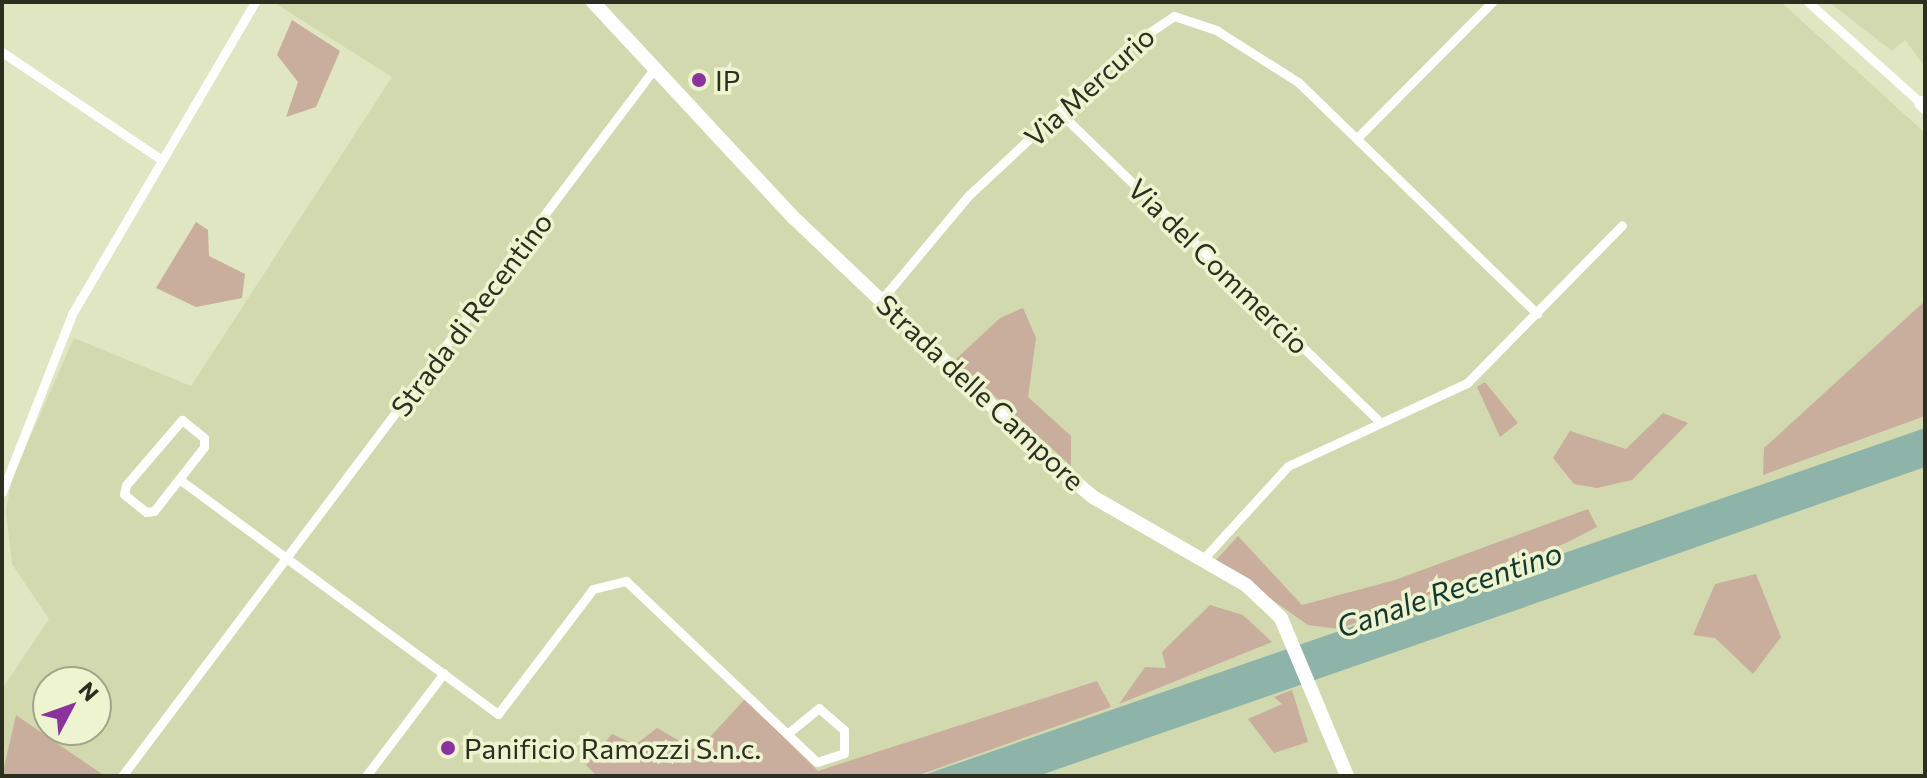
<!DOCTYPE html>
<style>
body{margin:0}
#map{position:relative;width:1927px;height:778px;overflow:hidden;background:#e0e6c2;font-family:Commissioner,sans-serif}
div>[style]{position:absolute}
.built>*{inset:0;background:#d2d9af}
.green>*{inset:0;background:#c9ad9d}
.water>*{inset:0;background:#8eb4aa}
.street>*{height:9px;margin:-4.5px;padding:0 4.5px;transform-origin:4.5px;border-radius:4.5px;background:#fff}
.secondary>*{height:14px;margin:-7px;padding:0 7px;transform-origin:7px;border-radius:7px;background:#fff}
.dots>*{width:22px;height:22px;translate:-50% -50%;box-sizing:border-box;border:4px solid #edf4cf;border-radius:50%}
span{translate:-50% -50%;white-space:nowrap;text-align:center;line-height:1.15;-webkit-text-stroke:7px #edf4cf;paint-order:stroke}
.poi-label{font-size:28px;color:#2c2e20}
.left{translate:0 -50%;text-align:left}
.street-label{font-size:28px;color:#2c2e20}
.water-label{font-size:30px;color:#12372f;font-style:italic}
.frame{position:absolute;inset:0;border:4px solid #2c2e20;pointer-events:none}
.north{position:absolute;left:32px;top:666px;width:80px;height:80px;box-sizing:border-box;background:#edf4cf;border:2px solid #a0a589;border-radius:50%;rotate:49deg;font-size:22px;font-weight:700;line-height:32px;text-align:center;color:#2c2e20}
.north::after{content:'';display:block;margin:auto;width:28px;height:36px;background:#8b329f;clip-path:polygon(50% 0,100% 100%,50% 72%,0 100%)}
</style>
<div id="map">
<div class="built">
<i style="clip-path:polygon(evenodd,273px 2px,1781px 2px,1925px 133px,1925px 776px,2px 776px,2px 689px,49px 619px,12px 564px,6px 511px,12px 478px,74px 338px,191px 386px,392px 77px,273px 2px,48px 682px,96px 682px,96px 730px,48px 730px,48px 682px)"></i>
<i style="clip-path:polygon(1829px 2px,1925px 2px,1925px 67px,1905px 40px,1892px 51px)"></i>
</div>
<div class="green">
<i style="clip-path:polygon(292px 20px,340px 51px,316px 107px,286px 117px,298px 82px,277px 55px)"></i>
<i style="clip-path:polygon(196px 222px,208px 230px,209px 256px,245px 274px,242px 298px,196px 307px,156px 288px)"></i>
<i style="clip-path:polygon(1925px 301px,1925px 416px,1763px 475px,1764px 448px)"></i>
<i style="clip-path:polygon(1023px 308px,1036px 338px,1028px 397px,1071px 436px,1071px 466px,955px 360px,1000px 318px)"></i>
<i style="clip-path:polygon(1485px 382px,1518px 423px,1500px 437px,1477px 387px)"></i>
<i style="clip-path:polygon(1663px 413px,1688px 423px,1632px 480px,1597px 488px,1574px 484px,1553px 458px,1570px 431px,1626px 449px)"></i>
<i style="clip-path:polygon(1588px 509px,1597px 527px,1566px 543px,1339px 629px,1308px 625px,1216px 560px,1238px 536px,1302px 605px,1395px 580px)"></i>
<i style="clip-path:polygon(1756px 574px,1781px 637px,1753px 674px,1715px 638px,1693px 635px,1715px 584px)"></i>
<i style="clip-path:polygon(1210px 605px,1243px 615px,1272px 642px,1119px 704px,1145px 667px,1166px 668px,1162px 652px)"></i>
<i style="clip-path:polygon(1097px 681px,1111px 707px,916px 776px,597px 776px,586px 765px,612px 734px,635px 745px,657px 728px,697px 751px,745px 699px,818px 771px)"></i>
<i style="clip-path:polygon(1292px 690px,1308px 742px,1274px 753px,1248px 719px,1282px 704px,1274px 697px)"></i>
<i style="clip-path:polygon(16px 715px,55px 742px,102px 774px,2px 776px)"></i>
</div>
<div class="water">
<i style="clip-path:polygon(1925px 428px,1925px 467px,1548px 599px,1038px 776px,921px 776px)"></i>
</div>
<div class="street">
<i style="left:1808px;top:2px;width:152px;rotate:41.8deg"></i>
<i style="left:2px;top:52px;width:189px;rotate:34deg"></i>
<i style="left:1059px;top:112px;width:445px;rotate:44deg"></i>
<i style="left:1357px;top:138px;width:192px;rotate:-45.2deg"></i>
<i style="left:882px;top:299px;width:134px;rotate:-50.1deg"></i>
<i style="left:968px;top:196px;width:219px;rotate:-43deg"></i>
<i style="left:1128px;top:47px;width:55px;rotate:-34deg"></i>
<i style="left:1174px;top:16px;width:44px;rotate:18.4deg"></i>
<i style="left:1216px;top:30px;width:97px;rotate:32.4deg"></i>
<i style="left:1298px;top:82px;width:333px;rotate:44.1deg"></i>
<i style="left:182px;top:420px;width:28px;rotate:39deg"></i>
<i style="left:204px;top:438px;width:9px;rotate:90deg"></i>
<i style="left:204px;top:447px;width:81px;rotate:128deg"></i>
<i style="left:154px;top:511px;width:8px;rotate:173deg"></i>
<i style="left:146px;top:512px;width:28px;rotate:-141deg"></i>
<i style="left:124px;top:494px;width:9px;rotate:-77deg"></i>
<i style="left:126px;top:485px;width:86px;rotate:-49.3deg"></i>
<i style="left:179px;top:479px;width:396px;rotate:36.4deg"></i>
<i style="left:498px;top:714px;width:157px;rotate:-52.8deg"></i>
<i style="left:593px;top:589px;width:34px;rotate:-14deg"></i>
<i style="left:626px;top:581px;width:263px;rotate:43.5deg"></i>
<i style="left:817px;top:762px;width:28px;rotate:-18deg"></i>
<i style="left:844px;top:753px;width:23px;rotate:-90deg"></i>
<i style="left:844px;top:730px;width:33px;rotate:-139deg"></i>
<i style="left:819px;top:708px;width:40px;rotate:141deg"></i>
<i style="left:2px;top:492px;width:191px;rotate:-68.5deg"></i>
<i style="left:72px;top:314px;width:362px;rotate:-59.6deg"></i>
<i style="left:1204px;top:558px;width:125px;rotate:-47.6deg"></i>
<i style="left:1288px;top:466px;width:197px;rotate:-24.9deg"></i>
<i style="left:1467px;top:383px;width:221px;rotate:-45.5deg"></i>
<i style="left:122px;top:776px;width:885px;rotate:-53.04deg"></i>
<i style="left:366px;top:776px;width:129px;rotate:-52.9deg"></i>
</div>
<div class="secondary">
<i style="left:593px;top:2px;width:296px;rotate:47.1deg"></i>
<i style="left:795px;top:219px;width:353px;rotate:43.5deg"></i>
<i style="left:1051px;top:462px;width:55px;rotate:39.8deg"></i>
<i style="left:1093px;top:497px;width:177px;rotate:29.9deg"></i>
<i style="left:1246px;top:585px;width:48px;rotate:43.3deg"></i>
<i style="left:1281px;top:618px;width:171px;rotate:67.3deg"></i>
<i style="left:1921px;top:103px;width:6px;rotate:45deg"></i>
</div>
<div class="dots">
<i style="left:699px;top:80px;background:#8b329f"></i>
<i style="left:448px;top:748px;background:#8b329f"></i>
</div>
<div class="poi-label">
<span class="left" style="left:715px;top:80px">IP</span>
<span class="left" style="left:464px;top:748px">Panificio Ramozzi S.n.c.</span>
</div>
<div class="street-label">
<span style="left:1089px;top:86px;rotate:-42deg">Via Mercurio</span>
<span style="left:1219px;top:266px;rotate:44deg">Via del Commercio</span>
<span style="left:471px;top:314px;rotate:-53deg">Strada di Recentino</span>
<span style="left:981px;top:392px;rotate:43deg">Strada delle Campore</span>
</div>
<div class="water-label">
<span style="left:1449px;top:589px;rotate:-19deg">Canale Recentino</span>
</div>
<div class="frame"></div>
<div class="north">N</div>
</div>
